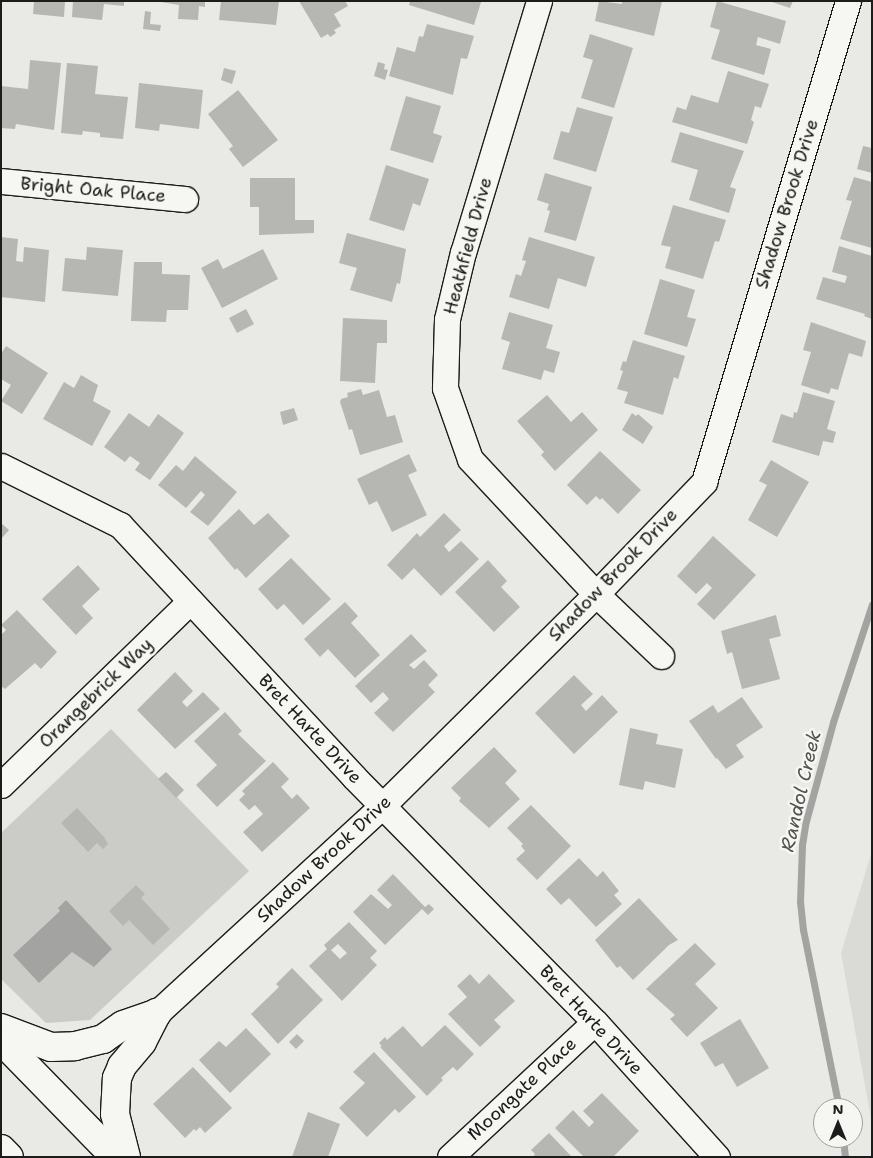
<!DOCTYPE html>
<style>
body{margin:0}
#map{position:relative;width:873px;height:1158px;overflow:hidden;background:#e9e9e5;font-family:"Shantell Sans",sans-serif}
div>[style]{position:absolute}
.built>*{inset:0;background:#dadad6}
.green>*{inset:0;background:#cbcbc7}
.water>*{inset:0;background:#a3a3a1}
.stream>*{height:7px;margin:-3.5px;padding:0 3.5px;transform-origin:3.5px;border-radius:3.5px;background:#a3a3a1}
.building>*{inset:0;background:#b6b6b3}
.roads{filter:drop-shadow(1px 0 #1c1c1c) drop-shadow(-1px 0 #1c1c1c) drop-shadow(0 1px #1c1c1c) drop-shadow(0 -1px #1c1c1c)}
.minor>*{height:25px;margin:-12.5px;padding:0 12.5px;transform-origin:12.5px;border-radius:12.5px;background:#f6f6f2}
.primary>*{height:28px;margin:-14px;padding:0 14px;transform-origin:14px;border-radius:14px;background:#f6f6f2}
span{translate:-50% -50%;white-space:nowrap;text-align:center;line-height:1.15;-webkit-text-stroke:5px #f6f6f2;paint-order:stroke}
.street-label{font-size:18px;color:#1c1c1c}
.water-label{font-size:19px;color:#525251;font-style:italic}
.frame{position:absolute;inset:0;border:2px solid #1c1c1c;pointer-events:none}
.north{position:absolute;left:813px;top:1098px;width:50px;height:50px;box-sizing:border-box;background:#f6f6f2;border:1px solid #9f9f9c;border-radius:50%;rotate:0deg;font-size:14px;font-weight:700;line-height:20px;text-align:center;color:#1c1c1c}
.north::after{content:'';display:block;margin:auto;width:18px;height:22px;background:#1c1c1c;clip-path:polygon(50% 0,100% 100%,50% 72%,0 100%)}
</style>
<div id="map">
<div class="built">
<i style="clip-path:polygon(872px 851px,872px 1124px,841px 953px)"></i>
</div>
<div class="green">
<i style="clip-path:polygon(111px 729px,249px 871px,90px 1020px,46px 1023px,1px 979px,1px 833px)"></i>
</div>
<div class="water">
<i style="clip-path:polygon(66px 900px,112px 949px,94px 967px,72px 952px,39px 983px,13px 955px,60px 911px,58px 908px)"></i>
</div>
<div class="stream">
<i style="left:839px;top:1108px;width:182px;rotate:-101.4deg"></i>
<i style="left:803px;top:930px;width:28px;rotate:-96deg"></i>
<i style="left:800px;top:902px;width:57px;rotate:-88deg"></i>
<i style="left:802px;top:845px;width:24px;rotate:-81deg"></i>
<i style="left:806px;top:821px;width:103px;rotate:-74.7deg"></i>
<i style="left:833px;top:722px;width:124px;rotate:-71.7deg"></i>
<i style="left:843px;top:1138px;width:19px;rotate:84deg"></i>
</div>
<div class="building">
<i style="clip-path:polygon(34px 1px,65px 1px,64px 17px,33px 14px)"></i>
<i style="clip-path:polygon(73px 1px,124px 1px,124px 6px,104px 4px,102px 20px,72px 17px)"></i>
<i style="clip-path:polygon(155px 1px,205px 1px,205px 7px,199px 6px,198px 20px,178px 19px,179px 5px)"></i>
<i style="clip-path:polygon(221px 1px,279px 1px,276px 25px,219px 20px)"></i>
<i style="clip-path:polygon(299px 1px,345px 1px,348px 6px,334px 14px,341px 26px,334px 30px,336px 33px,330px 37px,328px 34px,321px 38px)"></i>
<i style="clip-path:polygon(410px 1px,477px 1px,481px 2px,474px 25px,409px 5px)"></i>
<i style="clip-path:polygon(599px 1px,622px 4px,622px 1px,662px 1px,654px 36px,595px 21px)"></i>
<i style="clip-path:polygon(717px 1px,786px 21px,780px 44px,758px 37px,756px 45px,771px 49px,764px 75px,711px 59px,720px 30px,710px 27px)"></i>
<i style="clip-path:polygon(769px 1px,793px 1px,790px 8px)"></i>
<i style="clip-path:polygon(145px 11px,151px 12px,150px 24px,161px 25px,160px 31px,143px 29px)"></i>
<i style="clip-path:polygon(427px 24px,474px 36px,467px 59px,461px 58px,453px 95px,389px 76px,397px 47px,415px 52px,419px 36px,423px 37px)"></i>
<i style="clip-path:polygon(590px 34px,633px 48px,614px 108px,581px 98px,593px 60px,583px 57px)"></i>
<i style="clip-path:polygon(30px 60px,61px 63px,54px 130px,16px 124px,15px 129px,1px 128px,1px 86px,28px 89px)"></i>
<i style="clip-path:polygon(378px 62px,385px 64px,384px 69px,388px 70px,385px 80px,374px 76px)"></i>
<i style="clip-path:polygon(67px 63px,98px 66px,95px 94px,128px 97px,123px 139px,100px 137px,100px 133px,83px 131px,82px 135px,61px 133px)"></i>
<i style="clip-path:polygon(224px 68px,236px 71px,232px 84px,221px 80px)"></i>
<i style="clip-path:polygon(728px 71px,769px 84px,761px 108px,755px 106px,751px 120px,754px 122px,747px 144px,672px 122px,677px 107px,686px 110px,691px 95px,718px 103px)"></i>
<i style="clip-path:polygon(139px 83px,203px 90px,199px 129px,160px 124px,159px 131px,135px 128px)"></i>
<i style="clip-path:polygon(238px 90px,278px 140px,243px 167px,229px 149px,233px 146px,208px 114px)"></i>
<i style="clip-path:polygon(406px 96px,441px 106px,433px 133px,442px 136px,433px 163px,390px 150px)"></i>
<i style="clip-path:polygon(577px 107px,613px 117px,596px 172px,553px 159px,561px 131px,569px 133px)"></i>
<i style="clip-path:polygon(680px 132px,744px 151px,730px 187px,736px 189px,729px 213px,689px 200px,698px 170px,671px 162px)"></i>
<i style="clip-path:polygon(863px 146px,872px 148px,872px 173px,857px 169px)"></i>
<i style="clip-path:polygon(386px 165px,429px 179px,420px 206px,413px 203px,404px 231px,369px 220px)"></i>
<i style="clip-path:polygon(545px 173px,592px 187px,576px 241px,544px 232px,550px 211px,547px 210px,549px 204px,537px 200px)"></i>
<i style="clip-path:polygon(854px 177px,872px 182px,872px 248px,840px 239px,852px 201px,846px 200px)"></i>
<i style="clip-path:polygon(250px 178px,295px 178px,295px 220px,314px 220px,314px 233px,259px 235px,259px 207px,250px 207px)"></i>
<i style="clip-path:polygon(673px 205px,726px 220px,719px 242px,715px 241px,703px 279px,665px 268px,671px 247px,661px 245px)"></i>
<i style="clip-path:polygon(347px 233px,406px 249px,400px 284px,397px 283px,392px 302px,350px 290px,357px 268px,339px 263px)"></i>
<i style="clip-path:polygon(1px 237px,18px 239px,16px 261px,23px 262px,24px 247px,49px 250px,45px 302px,1px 297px)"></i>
<i style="clip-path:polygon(529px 237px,595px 257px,586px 287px,558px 278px,549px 309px,509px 297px,516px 274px,521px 276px,526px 261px,522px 260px)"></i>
<i style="clip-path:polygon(839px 246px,872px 256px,872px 319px,864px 316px,865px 314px,816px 299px,823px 277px,845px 283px,847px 276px,832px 272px)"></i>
<i style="clip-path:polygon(87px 247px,123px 250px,118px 296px,62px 291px,65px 258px,86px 260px)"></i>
<i style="clip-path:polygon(263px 249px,278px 279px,222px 308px,201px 268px,218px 259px,223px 269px)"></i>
<i style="clip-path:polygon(134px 262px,162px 262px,162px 274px,190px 275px,188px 310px,167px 310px,166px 322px,131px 321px)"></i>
<i style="clip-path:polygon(660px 279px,695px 290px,687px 317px,696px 319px,687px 347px,644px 334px)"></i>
<i style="clip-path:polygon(246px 309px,254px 324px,237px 333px,229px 318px)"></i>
<i style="clip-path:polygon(509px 312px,553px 325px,546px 348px,560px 352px,554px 373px,544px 370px,541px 380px,502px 369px,510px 342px,501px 339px)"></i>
<i style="clip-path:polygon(343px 318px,387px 320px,387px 343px,377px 343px,375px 383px,340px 381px)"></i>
<i style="clip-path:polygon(811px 322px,866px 341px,862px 357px,849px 353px,838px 390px,831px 388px,829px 394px,801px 385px,811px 352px,803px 350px)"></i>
<i style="clip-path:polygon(633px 340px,685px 356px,678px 379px,674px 377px,663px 415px,624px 403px,628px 392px,617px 389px,623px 371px,620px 370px,623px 361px,626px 362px)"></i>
<i style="clip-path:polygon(6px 346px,48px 373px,22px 414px,1px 401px,11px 385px,1px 379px,1px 354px)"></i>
<i style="clip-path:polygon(81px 375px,98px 385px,93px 401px,111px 411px,92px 446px,43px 419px,64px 382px,74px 388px)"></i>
<i style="clip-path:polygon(361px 389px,363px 395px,379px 390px,387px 417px,395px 415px,403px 442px,360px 455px,352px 429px,349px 430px,340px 402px,341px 399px,348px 397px,347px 393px)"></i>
<i style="clip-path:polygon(803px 392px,835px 401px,827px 429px,836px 432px,833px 443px,823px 441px,819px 456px,772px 442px,781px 414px,793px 418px,794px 412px,797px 413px)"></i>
<i style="clip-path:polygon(547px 395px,571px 422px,582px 412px,598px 430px,555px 471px,541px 455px,544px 452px,517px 421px)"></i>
<i style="clip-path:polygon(294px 408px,298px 420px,283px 425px,280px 412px)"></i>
<i style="clip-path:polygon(129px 413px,149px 427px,158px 414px,184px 433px,150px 480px,135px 470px,140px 463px,130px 456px,125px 462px,104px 447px)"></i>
<i style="clip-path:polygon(632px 413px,636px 416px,638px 414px,653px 427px,643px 444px,622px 430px)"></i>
<i style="clip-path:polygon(600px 451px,641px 490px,618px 514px,602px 498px,600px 500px,596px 496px,587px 505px,567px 485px)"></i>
<i style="clip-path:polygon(409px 454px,417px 471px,408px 475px,427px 515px,392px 532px,377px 501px,369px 505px,357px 479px)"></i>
<i style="clip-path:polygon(195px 456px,237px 492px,208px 526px,190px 512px,205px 495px,201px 491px,186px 508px,158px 485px,176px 465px,183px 471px)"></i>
<i style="clip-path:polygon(771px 460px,809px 482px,777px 537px,748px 520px,767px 485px,759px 481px)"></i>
<i style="clip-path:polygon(239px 509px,254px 525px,268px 513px,290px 536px,246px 578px,237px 568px,235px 570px,208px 538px)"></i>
<i style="clip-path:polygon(444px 513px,461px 530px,444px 546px,449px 552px,461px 541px,479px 559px,441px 596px,414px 568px,402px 580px,387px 565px,417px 533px,420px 537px)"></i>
<i style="clip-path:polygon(1px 523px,9px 530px,1px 539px)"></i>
<i style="clip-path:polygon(713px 536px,756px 575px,714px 620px,697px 604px,712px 588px,707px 583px,696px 594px,677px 576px)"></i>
<i style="clip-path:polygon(291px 558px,331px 599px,303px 625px,284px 604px,277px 610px,258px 589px)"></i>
<i style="clip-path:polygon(488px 560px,507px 581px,501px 587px,520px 607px,494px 632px,455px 592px)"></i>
<i style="clip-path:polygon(78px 565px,100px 589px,82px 606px,93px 618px,76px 635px,42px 599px)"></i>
<i style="clip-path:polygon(345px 602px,358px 616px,351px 623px,380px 655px,355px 678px,328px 649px,320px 657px,304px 639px)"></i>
<i style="clip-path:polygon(17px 610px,57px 652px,41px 669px,35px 663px,5px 689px,1px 686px,1px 635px,6px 630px,1px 625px)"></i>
<i style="clip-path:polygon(776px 615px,781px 636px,769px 639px,780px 679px,742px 689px,732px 652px,727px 654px,721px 631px)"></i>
<i style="clip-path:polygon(411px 634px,427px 651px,409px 665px,414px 669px,424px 660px,438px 675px,428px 685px,435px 692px,393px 732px,374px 713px,389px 699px,383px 692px,371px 703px,355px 686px)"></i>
<i style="clip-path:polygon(175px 672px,193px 691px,182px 702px,187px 707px,203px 692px,220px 709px,175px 749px,137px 710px)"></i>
<i style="clip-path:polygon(574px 675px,593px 694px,581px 705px,586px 711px,602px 695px,618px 712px,574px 754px,535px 713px)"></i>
<i style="clip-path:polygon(742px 697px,763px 727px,736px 745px,744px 757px,726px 769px,717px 758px,716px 759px,689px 721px,713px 705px,718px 713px)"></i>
<i style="clip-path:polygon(225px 712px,242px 731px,238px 734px,266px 761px,217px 807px,196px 785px,217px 765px,194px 741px)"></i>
<i style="clip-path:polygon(630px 728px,658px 734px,656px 744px,683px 749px,675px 788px,645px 781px,643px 790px,619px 785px)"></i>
<i style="clip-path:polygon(494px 747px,517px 771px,505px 783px,520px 799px,489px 828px,459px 801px,461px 798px,451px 788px)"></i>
<i style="clip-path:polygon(273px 762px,289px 779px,281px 787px,292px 799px,297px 794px,310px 808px,262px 852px,243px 832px,263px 814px,255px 805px,249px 810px,239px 800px,245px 794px,242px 791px)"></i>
<i style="clip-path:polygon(166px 772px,184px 790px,176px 798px,158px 779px)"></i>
<i style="clip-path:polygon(531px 805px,571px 846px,537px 880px,516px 859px,525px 851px,521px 846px,523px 844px,507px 828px)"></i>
<i style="clip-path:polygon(77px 808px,104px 837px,108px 844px,103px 849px,97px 843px,88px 852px,61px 823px)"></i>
<i style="clip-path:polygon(579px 858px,597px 877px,603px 871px,619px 891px,614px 895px,622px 904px,596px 927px,569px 898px,561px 905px,546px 889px)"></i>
<i style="clip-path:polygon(393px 874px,425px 907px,429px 904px,434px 909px,428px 915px,422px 909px,385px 945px,353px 912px,371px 894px,388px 909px,392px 905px,377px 890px)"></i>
<i style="clip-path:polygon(136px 885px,145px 894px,141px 898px,170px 929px,153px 945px,129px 920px,123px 926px,109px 911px)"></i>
<i style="clip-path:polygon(639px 898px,678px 940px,669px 945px,633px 980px,620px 966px,617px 968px,595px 940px)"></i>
<i style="clip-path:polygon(evenodd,349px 922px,377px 951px,370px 958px,377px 965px,342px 1001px,309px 966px,327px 949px,324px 945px,349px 922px,338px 944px,347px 953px,340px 959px,331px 950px,338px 944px)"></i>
<i style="clip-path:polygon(695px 943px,716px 964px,695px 984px,718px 1008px,687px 1037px,670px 1019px,675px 1015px,646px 989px)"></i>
<i style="clip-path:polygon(292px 968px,323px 1000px,278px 1044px,251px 1014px,279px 987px,276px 984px)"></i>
<i style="clip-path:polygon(470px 974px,479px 984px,489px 974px,515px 1001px,494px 1020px,501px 1027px,480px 1047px,448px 1014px,467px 997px,457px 986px)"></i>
<i style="clip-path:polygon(740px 1019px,769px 1068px,737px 1087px,723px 1063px,715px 1067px,700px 1043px)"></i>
<i style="clip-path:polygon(445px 1025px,474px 1054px,457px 1071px,453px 1067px,441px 1078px,443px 1080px,427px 1096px,380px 1047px,382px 1046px,379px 1043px,385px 1037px,387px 1040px,403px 1026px,422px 1047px)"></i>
<i style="clip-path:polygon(246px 1028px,271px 1054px,230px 1093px,199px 1060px,219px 1041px,226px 1047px)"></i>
<i style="clip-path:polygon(297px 1034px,304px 1041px,296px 1049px,289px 1042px)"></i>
<i style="clip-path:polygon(374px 1052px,416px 1097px,399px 1113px,395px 1109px,367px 1137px,339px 1108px,365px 1083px,353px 1072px)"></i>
<i style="clip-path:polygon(193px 1067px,232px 1108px,205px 1133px,200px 1127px,196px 1131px,194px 1129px,185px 1138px,153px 1104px)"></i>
<i style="clip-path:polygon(602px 1093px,639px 1131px,613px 1157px,584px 1157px,555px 1128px,573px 1110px,589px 1127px,594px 1122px,583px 1111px)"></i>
<i style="clip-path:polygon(308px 1112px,340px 1124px,328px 1157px,292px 1157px)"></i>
<i style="clip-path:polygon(549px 1133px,572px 1157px,533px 1157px,535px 1154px,531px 1150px)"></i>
</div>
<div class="roads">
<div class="minor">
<i style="left:539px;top:1px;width:262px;rotate:106.8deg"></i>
<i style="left:463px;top:252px;width:69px;rotate:103.4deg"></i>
<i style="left:447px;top:319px;width:69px;rotate:91.7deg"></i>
<i style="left:445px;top:388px;width:75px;rotate:70.6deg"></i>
<i style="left:470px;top:459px;width:185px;rotate:47deg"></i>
<i style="left:596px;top:594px;width:90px;rotate:43.6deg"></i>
<i style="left:1px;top:181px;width:185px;rotate:5.6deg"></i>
<i style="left:1px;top:466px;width:133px;rotate:26.4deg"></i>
<i style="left:120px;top:525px;width:344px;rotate:47.1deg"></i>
<i style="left:354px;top:777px;width:344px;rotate:45.5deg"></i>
<i style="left:595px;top:1022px;width:182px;rotate:47.9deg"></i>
<i style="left:1px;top:785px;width:264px;rotate:-44.2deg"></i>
<i style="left:157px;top:1013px;width:306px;rotate:-42.6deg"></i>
<i style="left:382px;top:806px;width:301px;rotate:-44.7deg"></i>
<i style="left:596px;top:594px;width:156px;rotate:-46deg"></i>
<i style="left:704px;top:482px;width:502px;rotate:-73.33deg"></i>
<i style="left:450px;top:1157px;width:198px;rotate:-43deg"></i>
</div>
<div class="primary">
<i style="left:1px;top:1028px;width:53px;rotate:20.8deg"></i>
<i style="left:51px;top:1047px;width:24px;rotate:-2deg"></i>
<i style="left:75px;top:1046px;width:29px;rotate:-14deg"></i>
<i style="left:103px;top:1039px;width:24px;rotate:-35deg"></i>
<i style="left:123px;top:1025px;width:36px;rotate:-19deg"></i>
<i style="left:1px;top:1040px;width:163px;rotate:45.7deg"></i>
<i style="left:1px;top:1149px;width:11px;rotate:45deg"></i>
<i style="left:126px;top:1157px;width:44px;rotate:-104.3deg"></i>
<i style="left:115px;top:1114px;width:36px;rotate:-87deg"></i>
<i style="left:117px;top:1078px;width:13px;rotate:-67deg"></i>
<i style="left:122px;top:1066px;width:31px;rotate:-50deg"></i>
<i style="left:142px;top:1042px;width:33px;rotate:-63deg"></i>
</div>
</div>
<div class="street-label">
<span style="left:93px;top:190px;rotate:5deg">Bright Oak Place</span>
<span style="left:787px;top:204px;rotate:-73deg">Shadow Brook Drive</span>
<span style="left:468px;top:246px;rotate:-75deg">Heathfield Drive</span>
<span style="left:613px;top:575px;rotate:-46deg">Shadow Brook Drive</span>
<span style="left:96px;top:693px;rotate:-44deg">Orangebrick Way</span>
<span style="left:310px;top:729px;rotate:47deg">Bret Harte Drive</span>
<span style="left:324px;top:859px;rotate:-43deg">Shadow Brook Drive</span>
<span style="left:591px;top:1020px;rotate:47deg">Bret Harte Drive</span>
<span style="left:522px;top:1089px;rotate:-43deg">Moongate Place</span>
</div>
<div class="water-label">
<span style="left:801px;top:791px;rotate:-77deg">Randol Creek</span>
</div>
<div class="frame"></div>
<div class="north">N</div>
</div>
